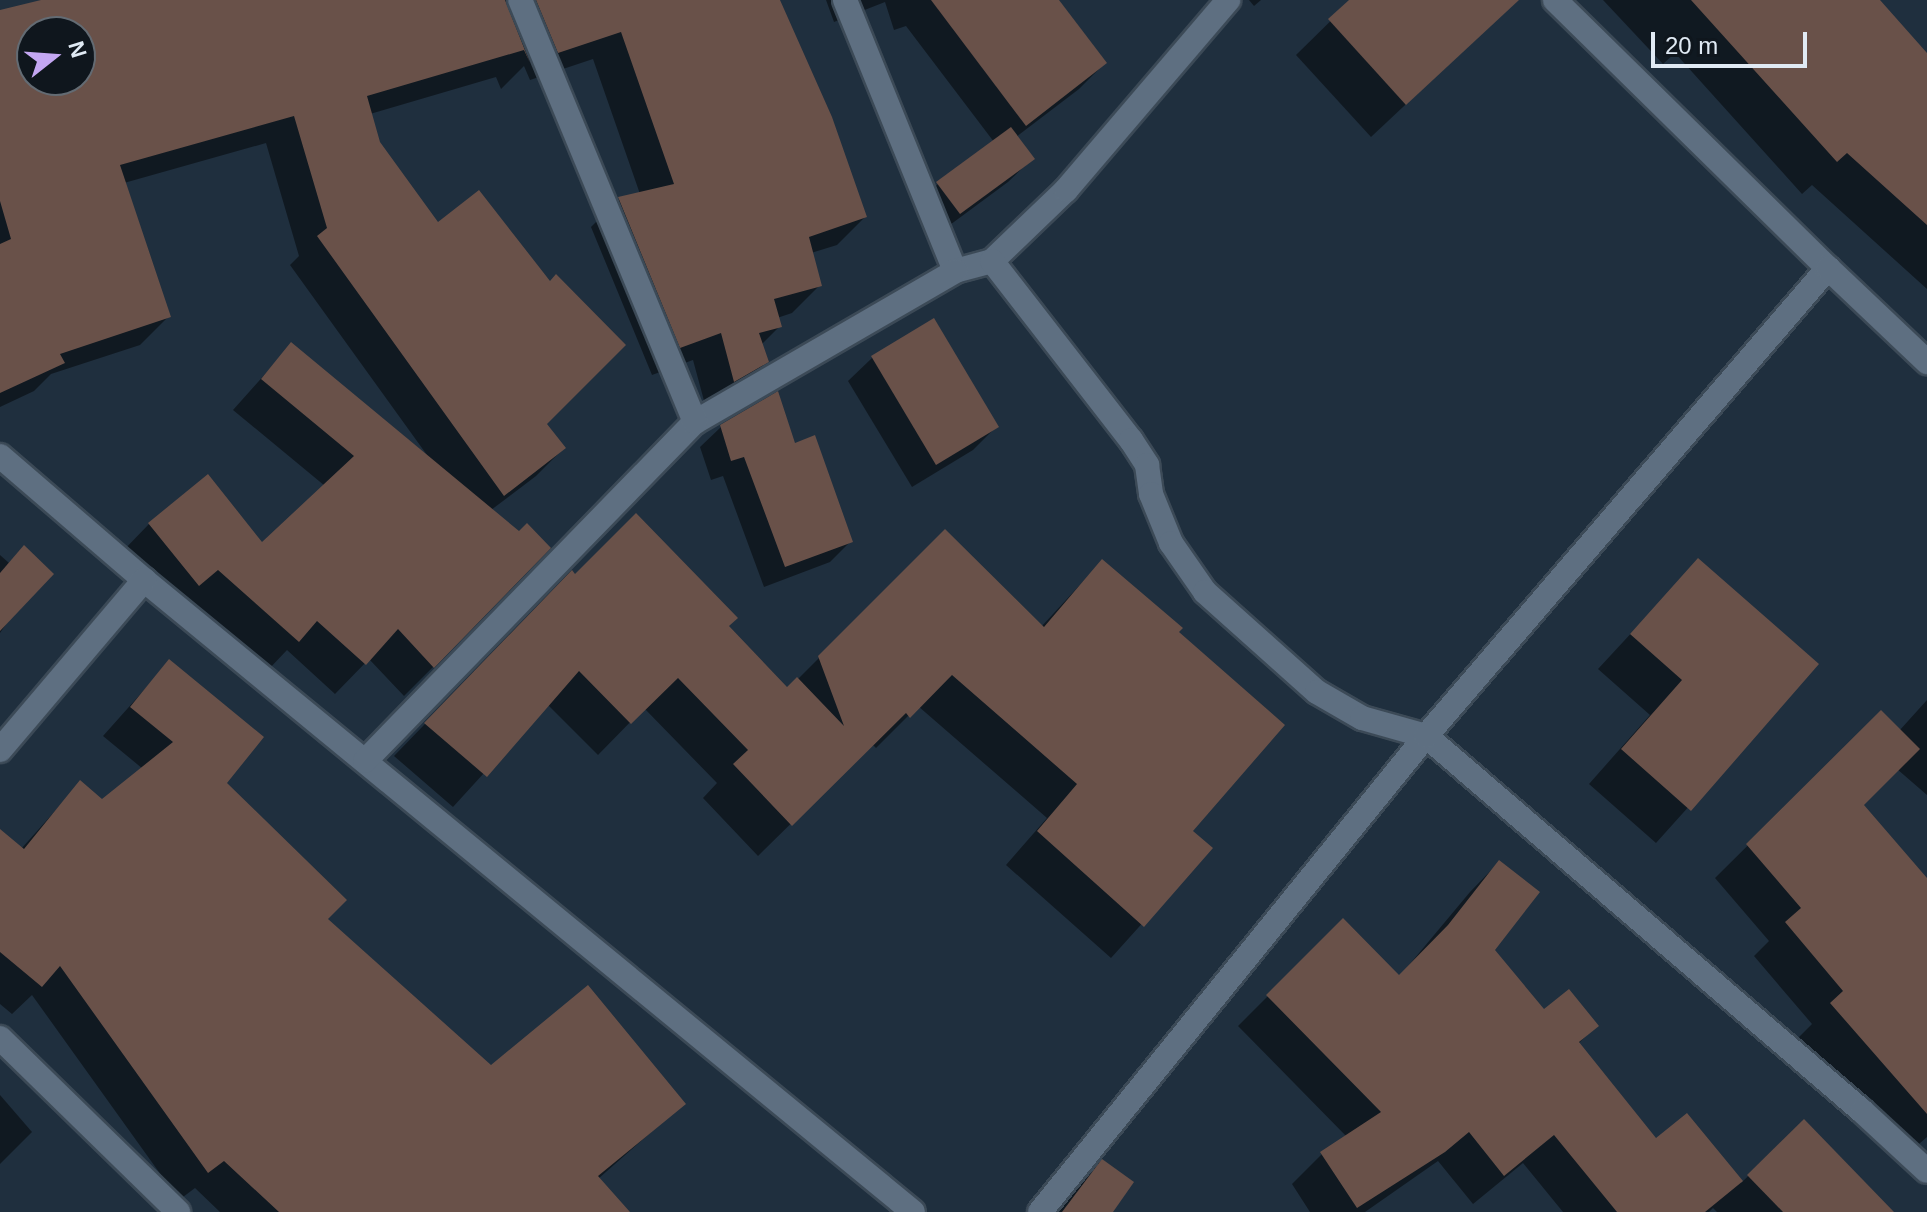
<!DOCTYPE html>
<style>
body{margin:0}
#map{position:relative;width:1927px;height:1212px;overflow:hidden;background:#1f2f3e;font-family:Arial,sans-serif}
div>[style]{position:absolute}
.shadow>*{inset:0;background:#0007}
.building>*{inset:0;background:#695149}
.roads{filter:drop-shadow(2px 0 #3c4a57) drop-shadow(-2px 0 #3c4a57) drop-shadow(0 2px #3c4a57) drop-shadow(0 -2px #3c4a57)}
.street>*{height:24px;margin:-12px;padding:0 12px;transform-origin:12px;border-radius:12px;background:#5e6f81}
span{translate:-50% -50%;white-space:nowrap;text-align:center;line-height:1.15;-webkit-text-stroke:7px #0f161d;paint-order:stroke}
.north{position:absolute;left:16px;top:16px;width:80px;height:80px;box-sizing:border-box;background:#0f161d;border:2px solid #636b73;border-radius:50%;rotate:73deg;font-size:22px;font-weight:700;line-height:32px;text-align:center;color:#e0eaf4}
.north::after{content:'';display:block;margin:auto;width:28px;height:36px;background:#c4a7f2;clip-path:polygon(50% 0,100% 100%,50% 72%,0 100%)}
.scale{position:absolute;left:1651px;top:32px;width:156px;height:36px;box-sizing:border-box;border:4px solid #e0eaf4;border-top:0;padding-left:10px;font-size:24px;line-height:28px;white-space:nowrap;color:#e0eaf4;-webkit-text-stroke:6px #0f161d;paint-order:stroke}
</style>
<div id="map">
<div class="shadow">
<i style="clip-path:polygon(evenodd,49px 0,777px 0,865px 217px,837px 245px,811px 253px,820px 285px,792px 313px,777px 318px,779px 327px,761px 345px,767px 361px,738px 389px,706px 408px,693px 360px,652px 375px,591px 227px,619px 199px,640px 194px,593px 59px,530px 80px,524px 66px,501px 89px,496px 77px,370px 114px,378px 142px,545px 424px,564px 448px,536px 476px,491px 510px,433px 667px,404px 696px,369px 659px,335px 694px,287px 650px,268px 670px,187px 599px,169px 614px,120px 554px,149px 524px,262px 545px,325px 486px,233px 410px,291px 345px,427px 455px,290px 265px,299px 256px,266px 143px,124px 183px,168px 317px,140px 345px,51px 374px,34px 391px,0 407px,0 21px,49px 0,32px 32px,80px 32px,80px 80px,32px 80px,32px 32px)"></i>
<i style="clip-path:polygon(826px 0,1057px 0,1105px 63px,1079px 89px,1016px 137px,1032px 159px,1008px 182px,935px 236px,914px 208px,938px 184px,994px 142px,906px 26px,894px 30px,885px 2px,834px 22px)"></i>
<i style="clip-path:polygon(1249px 0,1261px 0,1254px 6px)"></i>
<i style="clip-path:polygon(1352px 0,1517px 0,1371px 137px,1296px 55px)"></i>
<i style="clip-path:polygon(1603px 0,1877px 0,1927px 56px,1927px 289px,1812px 185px,1802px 194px,1675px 53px,1663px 64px)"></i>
<i style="clip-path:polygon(933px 320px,997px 426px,973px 450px,912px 487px,848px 381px,872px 358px)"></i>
<i style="clip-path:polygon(721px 427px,794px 445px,851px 541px,830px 562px,764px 587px,723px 476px,711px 480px,700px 447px)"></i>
<i style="clip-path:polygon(945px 532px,1041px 627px,1102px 561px,1176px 632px,1190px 831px,1210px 848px,1111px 958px,1006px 865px,1047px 818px,918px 706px,876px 748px,872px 744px,758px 856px,703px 798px,717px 783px,644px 708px,598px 755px,547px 704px,453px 807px,394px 756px,540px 605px,726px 626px,787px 690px)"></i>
<i style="clip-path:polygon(0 555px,9px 563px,13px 614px,0 633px)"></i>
<i style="clip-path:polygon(1698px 561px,1816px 665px,1656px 843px,1589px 784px,1650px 715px,1598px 669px)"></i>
<i style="clip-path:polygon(169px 662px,224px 783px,326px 919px,491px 1068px,683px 1104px,598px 1179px,627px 1212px,220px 1212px,195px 1188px,179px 1200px,32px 995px,12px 1014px,0 1004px,0 849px,21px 849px,80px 783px,102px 801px,143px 769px,103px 736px)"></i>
<i style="clip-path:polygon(1927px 700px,1927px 795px,1897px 769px,1861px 805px,1927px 881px,1927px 1137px,1904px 1157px,1799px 1037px,1812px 1024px,1754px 956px,1769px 941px,1715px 878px,1881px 713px,1899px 731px)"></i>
<i style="clip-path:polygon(1499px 862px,1492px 950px,1544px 1012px,1596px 1026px,1578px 1044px,1656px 1140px,1686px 1115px,1741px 1183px,1804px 1122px,1891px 1212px,1717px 1212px,1713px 1208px,1709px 1212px,1563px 1212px,1523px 1163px,1473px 1204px,1438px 1161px,1365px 1212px,1310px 1212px,1292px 1184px,1322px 1154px,1347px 1137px,1238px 1026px,1343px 921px,1399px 977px,1470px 892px)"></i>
<i style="clip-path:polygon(0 1095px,32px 1132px,0 1164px)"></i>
<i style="clip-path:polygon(1102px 1162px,1110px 1212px,1059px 1212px,1079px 1186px)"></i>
</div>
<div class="building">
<i style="clip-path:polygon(evenodd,41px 0,505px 0,530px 63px,524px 50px,367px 96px,380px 142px,438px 222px,479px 190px,550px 281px,556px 274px,626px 345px,547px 424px,566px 448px,504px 496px,317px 236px,327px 228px,294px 116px,120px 165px,171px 317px,60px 354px,65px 363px,0 393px,0 244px,11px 239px,0 201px,0 10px,41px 0,32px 32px,80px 32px,80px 80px,32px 80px,32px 32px)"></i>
<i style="clip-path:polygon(536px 0,780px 0,832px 117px,867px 217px,809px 237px,822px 286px,774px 299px,782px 327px,759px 333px,769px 362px,734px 382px,721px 333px,680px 348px,618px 197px,674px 184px,621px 32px,558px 53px)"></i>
<i style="clip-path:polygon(931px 0,1059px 0,1107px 63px,1026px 126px)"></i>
<i style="clip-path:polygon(1349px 0,1519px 0,1406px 105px,1328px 19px)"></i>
<i style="clip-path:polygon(1691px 0,1880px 0,1927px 53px,1927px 225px,1847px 153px,1837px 162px)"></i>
<i style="clip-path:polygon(1011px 127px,1035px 159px,960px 214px,936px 182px)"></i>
<i style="clip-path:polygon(934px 318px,999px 427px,936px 465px,871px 356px)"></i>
<i style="clip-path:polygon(291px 342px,519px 531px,527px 523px,551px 548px,434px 668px,398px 629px,366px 665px,317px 621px,299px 642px,218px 570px,199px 586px,148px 523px,208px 474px,262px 542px,354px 456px,261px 379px)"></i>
<i style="clip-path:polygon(778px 391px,795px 443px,815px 435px,853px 542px,785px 567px,744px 457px,731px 461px,720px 425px)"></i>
<i style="clip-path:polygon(636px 513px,738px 618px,729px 626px,787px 687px,797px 677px,844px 726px,818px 656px,945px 529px,1044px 627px,1102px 559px,1183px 628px,1179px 632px,1285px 725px,1193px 831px,1213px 848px,1144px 927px,1037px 831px,1077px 784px,952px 675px,910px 718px,906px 713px,792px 826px,733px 764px,748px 750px,678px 678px,631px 724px,579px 671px,487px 777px,424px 723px,572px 570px,575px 574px)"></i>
<i style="clip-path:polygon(24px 545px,54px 574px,0 631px,0 573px)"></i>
<i style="clip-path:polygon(1698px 558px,1819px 664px,1691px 811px,1621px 749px,1682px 680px,1630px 634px)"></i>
<i style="clip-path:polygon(169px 659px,264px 737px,227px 783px,347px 900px,328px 919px,491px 1065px,588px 985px,686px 1104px,598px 1176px,630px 1212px,279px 1212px,224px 1161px,208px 1173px,60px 966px,42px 987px,0 952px,0 829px,24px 849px,80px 780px,102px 799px,173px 742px,130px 707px)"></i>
<i style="clip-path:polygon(1881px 710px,1920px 749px,1864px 805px,1927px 878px,1927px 1114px,1830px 1003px,1843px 991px,1785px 922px,1801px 908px,1746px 844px)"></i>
<i style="clip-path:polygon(1499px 860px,1540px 892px,1495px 950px,1544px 1009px,1569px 989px,1599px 1026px,1579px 1042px,1656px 1138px,1687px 1113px,1743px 1181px,1705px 1212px,1617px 1212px,1554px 1135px,1504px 1176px,1469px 1132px,1445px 1152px,1357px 1208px,1320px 1152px,1381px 1112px,1266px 995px,1343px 918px,1399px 975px,1448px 925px)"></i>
<i style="clip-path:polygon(1804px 1119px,1894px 1212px,1783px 1212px,1747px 1175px)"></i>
<i style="clip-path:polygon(1102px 1159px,1134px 1182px,1113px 1212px,1062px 1212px)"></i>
</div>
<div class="roads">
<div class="street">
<i style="left:845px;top:0;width:292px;rotate:67.9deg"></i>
<i style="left:955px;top:271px;width:38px;rotate:-15deg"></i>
<i style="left:992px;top:261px;width:103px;rotate:-43.8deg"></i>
<i style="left:1066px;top:190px;width:250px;rotate:-49.5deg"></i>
<i style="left:1555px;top:0;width:383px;rotate:44.5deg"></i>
<i style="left:992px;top:261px;width:227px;rotate:52.2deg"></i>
<i style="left:1131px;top:440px;width:30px;rotate:57deg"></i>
<i style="left:1147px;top:465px;width:29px;rotate:82deg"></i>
<i style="left:1151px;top:494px;width:53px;rotate:67.8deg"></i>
<i style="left:1171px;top:543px;width:60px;rotate:55.2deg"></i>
<i style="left:1205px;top:592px;width:150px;rotate:41.8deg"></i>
<i style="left:1317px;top:692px;width:52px;rotate:30deg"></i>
<i style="left:1362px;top:718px;width:66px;rotate:15.7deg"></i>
<i style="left:1426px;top:736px;width:575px;rotate:40.7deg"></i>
<i style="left:1862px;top:1111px;width:88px;rotate:42.7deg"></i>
<i style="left:695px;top:422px;width:301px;rotate:-30.1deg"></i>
<i style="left:0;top:456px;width:190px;rotate:40.7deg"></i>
<i style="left:144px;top:580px;width:995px;rotate:39.41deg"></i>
<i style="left:0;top:750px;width:223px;rotate:-49.7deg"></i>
<i style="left:365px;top:761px;width:473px;rotate:-45.8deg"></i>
<i style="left:695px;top:422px;width:457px;rotate:-112.5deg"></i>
<i style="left:0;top:1038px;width:249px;rotate:44.3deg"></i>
<i style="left:1040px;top:1212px;width:613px;rotate:-50.96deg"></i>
<i style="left:1426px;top:736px;width:617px;rotate:-49.34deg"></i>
<i style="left:1828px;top:268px;width:137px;rotate:43.5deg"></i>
</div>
</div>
<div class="north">N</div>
<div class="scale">20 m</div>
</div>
